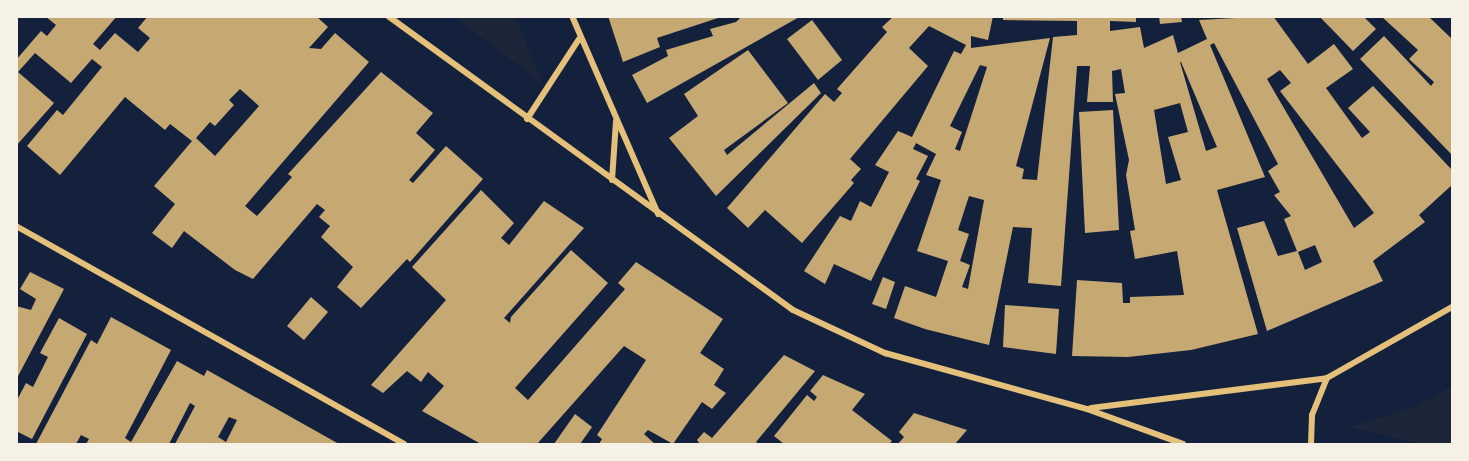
<!DOCTYPE html>
<style>
body{margin:0}
#map{position:relative;width:1469px;height:461px;overflow:hidden;background:#14213d;font-family:Manrope,sans-serif}
div>[style]{position:absolute}
.green>*{inset:0;background:#1d2539}
.building>*{inset:0;background:#c6a872}
.minor>*{height:6px;margin:-3px;padding:0 3px;transform-origin:3px;border-radius:3px;background:#e5c07b}
span{translate:-50% -50%;white-space:nowrap;text-align:center;line-height:1.15;-webkit-text-stroke:6px #f6f1e7;paint-order:stroke}
.frame{position:absolute;inset:0;border:18px solid #f6f1e7;pointer-events:none}
</style>
<div id="map">
<div class="green">
<i style="clip-path:polygon(454px 17px,515px 17px,542px 83px,455px 18px)"></i>
<i style="clip-path:polygon(1452px 386px,1452px 444px,1423px 444px,1350px 427px,1414px 407px)"></i>
</div>
<div class="building">
<i style="clip-path:polygon(evenodd,45px 16px,117px 16px,93px 44px,100px 50px,115px 33px,138px 52px,150px 38px,138px 28px,148px 16px,316px 16px,328px 27px,309px 48px,321px 49px,335px 33px,369px 62px,245px 206px,257px 216px,292px 177px,288px 174px,381px 72px,433px 113px,416px 133px,435px 150px,409px 180px,413px 183px,446px 146px,483px 179px,410px 262px,407px 259px,361px 308px,337px 287px,353px 267px,321px 237px,330px 226px,319px 217px,325px 210px,317px 204px,253px 279px,235px 270px,184px 231px,172px 248px,152px 233px,175px 204px,154px 186px,192px 141px,170px 124px,165px 130px,125px 97px,60px 175px,27px 146px,57px 110px,63px 115px,102px 67px,92px 59px,71px 83px,35px 53px,18px 72px,54px 103px,16px 146px,16px 60px,41px 31px,47px 36px,56px 25px,45px 16px,240px 89px,259px 106px,215px 156px,196px 138px,210px 122px,215px 126px,234px 105px,229px 100px,240px 89px)"></i>
<i style="clip-path:polygon(608px 16px,721px 16px,721px 17px,657px 38px,660px 47px,623px 62px)"></i>
<i style="clip-path:polygon(742px 16px,801px 16px,647px 103px,632px 75px,668px 56px,666px 50px,713px 36px,710px 29px,736px 22px)"></i>
<i style="clip-path:polygon(evenodd,894px 16px,993px 16px,988px 40px,971px 36px,971px 48px,1050px 38px,1016px 166px,1024px 169px,1022px 179px,1037px 180px,1053px 37px,1077px 35px,1077px 21px,1003px 20px,1003px 16px,1136px 16px,1136px 22px,1110px 21px,1110px 31px,1140px 27px,1144px 48px,1173px 35px,1178px 53px,1207px 39px,1199px 20px,1273px 16px,1308px 64px,1334px 44px,1353px 69px,1326px 88px,1362px 138px,1370px 132px,1348px 108px,1373px 86px,1452px 170px,1452px 185px,1419px 215px,1425px 222px,1373px 261px,1383px 281px,1267px 331px,1237px 228px,1264px 221px,1278px 256px,1297px 251px,1284px 219px,1291px 216px,1274px 195px,1280px 192px,1268px 171px,1278px 164px,1214px 43px,1210px 45px,1265px 177px,1217px 190px,1258px 334px,1191px 350px,1128px 357px,1072px 356px,1077px 280px,1122px 283px,1123px 303px,1130px 303px,1130px 297px,1184px 295px,1177px 251px,1135px 259px,1130px 231px,1135px 230px,1126px 175px,1129px 160px,1115px 94px,1125px 93px,1121px 69px,1112px 71px,1113px 102px,1087px 102px,1090px 66px,1077px 66px,1061px 286px,1028px 283px,1032px 228px,1013px 227px,989px 345px,925px 329px,894px 318px,905px 286px,936px 297px,948px 261px,917px 251px,941px 180px,926px 175px,936px 154px,916px 143px,913px 149px,928px 156px,916px 179px,920px 181px,871px 281px,834px 264px,825px 284px,804px 271px,840px 216px,851px 221px,860px 201px,871px 207px,889px 172px,875px 165px,898px 131px,912px 137px,954px 51px,961px 54px,966px 45px,929px 26px,909px 48px,928px 66px,850px 159px,861px 169px,851px 180px,854px 183px,802px 243px,765px 210px,748px 228px,727px 208px,825px 94px,834px 102px,842px 93px,837px 89px,887px 32px,882px 27px,894px 16px,1180px 62px,1181px 62px,1217px 147px,1206px 151px,1180px 62px,894px 16px,980px 65px,987px 67px,960px 151px,955px 149px,962px 132px,950px 126px,980px 65px,894px 16px,1280px 70px,1291px 83px,1280px 91px,1374px 213px,1354px 228px,1267px 79px,1280px 70px,894px 16px,1180px 103px,1188px 132px,1168px 137px,1181px 180px,1166px 184px,1154px 110px,1180px 103px,894px 16px,969px 196px,984px 200px,968px 289px,962px 287px,970px 265px,960px 261px,969px 234px,958px 230px,969px 196px,894px 16px,1315px 245px,1322px 262px,1305px 270px,1298px 252px,1315px 245px)"></i>
<i style="clip-path:polygon(1159px 16px,1181px 16px,1182px 22px,1160px 24px)"></i>
<i style="clip-path:polygon(1319px 16px,1363px 16px,1376px 29px,1353px 51px)"></i>
<i style="clip-path:polygon(1381px 16px,1428px 16px,1452px 39px,1452px 155px,1360px 59px,1384px 36px,1431px 86px,1434px 82px,1409px 59px,1418px 50px)"></i>
<i style="clip-path:polygon(812px 20px,842px 60px,818px 80px,787px 39px)"></i>
<i style="clip-path:polygon(748px 50px,788px 103px,724px 150px,727px 155px,814px 83px,821px 93px,716px 196px,669px 138px,698px 116px,684px 94px)"></i>
<i style="clip-path:polygon(1113px 110px,1119px 230px,1085px 233px,1079px 112px)"></i>
<i style="clip-path:polygon(481px 190px,514px 223px,501px 238px,509px 245px,544px 201px,584px 228px,504px 318px,510px 323px,511px 317px,571px 250px,608px 283px,515px 388px,528px 400px,625px 289px,618px 283px,636px 262px,723px 319px,700px 353px,724px 369px,714px 385px,726px 393px,712px 409px,702px 402px,673px 444px,648px 430px,644px 434px,655px 444px,599px 444px,602px 439px,597px 435px,646px 360px,624px 346px,537px 444px,481px 444px,422px 411px,444px 386px,428px 372px,421px 382px,407px 371px,383px 393px,371px 385px,446px 300px,412px 267px)"></i>
<i style="clip-path:polygon(30px 272px,64px 289px,16px 380px,16px 306px,31px 310px,36px 299px,20px 289px)"></i>
<i style="clip-path:polygon(883px 277px,895px 282px,886px 309px,872px 304px)"></i>
<i style="clip-path:polygon(311px 297px,328px 312px,304px 340px,287px 326px)"></i>
<i style="clip-path:polygon(1005px 305px,1059px 309px,1056px 354px,1003px 347px)"></i>
<i style="clip-path:polygon(evenodd,111px 317px,171px 350px,125px 438px,131px 442px,177px 361px,204px 376px,207px 370px,339px 444px,175px 444px,195px 406px,190px 403px,169px 444px,86px 444px,89px 439px,81px 435px,76px 444px,36px 444px,91px 340px,97px 344px,111px 317px,229px 417px,237px 420px,226px 442px,218px 437px,229px 417px)"></i>
<i style="clip-path:polygon(59px 318px,87px 334px,32px 439px,16px 431px,16px 402px,26px 383px,33px 387px,48px 357px,40px 353px)"></i>
<i style="clip-path:polygon(784px 355px,815px 371px,756px 442px,760px 444px,700px 444px,697px 440px,704px 432px,712px 438px)"></i>
<i style="clip-path:polygon(823px 375px,865px 394px,852px 410px,892px 441px,889px 444px,784px 444px,774px 436px,807px 395px,814px 401px,817px 397px,810px 391px)"></i>
<i style="clip-path:polygon(914px 413px,967px 430px,955px 444px,898px 444px,904px 437px,899px 432px)"></i>
<i style="clip-path:polygon(575px 414px,592px 427px,580px 444px,554px 444px)"></i>
</div>
<div class="minor">
<i style="left:388px;top:16px;width:500px;rotate:35.98deg"></i>
<i style="left:793px;top:310px;width:102px;rotate:25.1deg"></i>
<i style="left:885px;top:353px;width:210px;rotate:15.5deg"></i>
<i style="left:1087px;top:409px;width:102px;rotate:20deg"></i>
<i style="left:572px;top:16px;width:216px;rotate:66.5deg"></i>
<i style="left:527px;top:119px;width:95px;rotate:-57deg"></i>
<i style="left:612px;top:180px;width:59px;rotate:-86.1deg"></i>
<i style="left:16px;top:226px;width:445px;rotate:29.3deg"></i>
<i style="left:1091px;top:408px;width:238px;rotate:-7.2deg"></i>
<i style="left:1311px;top:444px;width:29px;rotate:-88deg"></i>
<i style="left:1312px;top:415px;width:40px;rotate:-68deg"></i>
<i style="left:1327px;top:378px;width:144px;rotate:-29.6deg"></i>
</div>
<div class="frame"></div>
</div>
